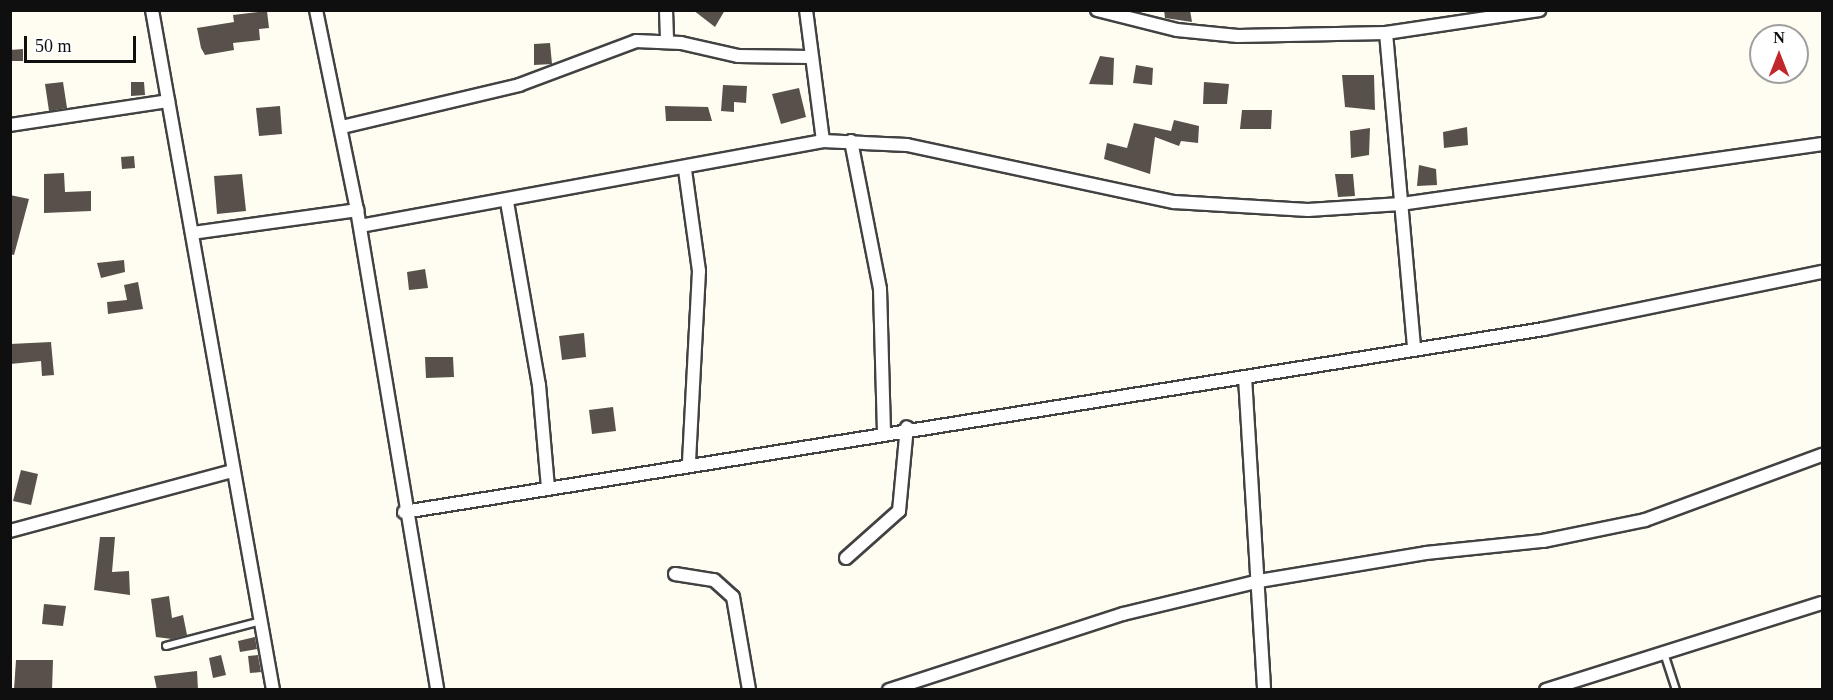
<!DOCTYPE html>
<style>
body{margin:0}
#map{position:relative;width:1833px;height:700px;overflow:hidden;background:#fffcf1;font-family:"Times New Roman",serif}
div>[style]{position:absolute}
.building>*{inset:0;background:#58504b}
.roads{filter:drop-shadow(2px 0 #424242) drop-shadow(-2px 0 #424242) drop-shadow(0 2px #424242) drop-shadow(0 -2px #424242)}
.lane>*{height:6px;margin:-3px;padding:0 3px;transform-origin:3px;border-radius:3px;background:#fff}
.street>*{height:12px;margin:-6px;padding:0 6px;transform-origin:6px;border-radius:6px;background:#fff}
span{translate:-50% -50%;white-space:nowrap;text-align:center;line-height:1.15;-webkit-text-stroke:6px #fff;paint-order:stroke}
.frame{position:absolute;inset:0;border:12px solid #0f0f0f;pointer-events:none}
.north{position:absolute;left:1749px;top:24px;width:60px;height:60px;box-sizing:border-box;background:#fff;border:2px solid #9f9f9f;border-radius:50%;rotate:0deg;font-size:16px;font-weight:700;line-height:24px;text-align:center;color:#0f0f0f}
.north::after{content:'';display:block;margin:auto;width:21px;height:27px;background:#c0262a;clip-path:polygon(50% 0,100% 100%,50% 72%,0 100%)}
.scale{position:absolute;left:24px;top:36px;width:112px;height:27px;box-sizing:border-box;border:3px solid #0f0f0f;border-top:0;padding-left:8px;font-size:18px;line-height:21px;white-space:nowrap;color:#0f0f0f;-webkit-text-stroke:4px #fff;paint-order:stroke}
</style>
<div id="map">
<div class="building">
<i style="clip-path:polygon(693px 10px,725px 10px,715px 27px)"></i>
<i style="clip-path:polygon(1164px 10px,1190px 10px,1192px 22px,1165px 18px)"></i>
<i style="clip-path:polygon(267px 11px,269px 28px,259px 29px,260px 40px,233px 43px,234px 50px,205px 55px,201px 48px,197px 28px,234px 22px,233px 15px)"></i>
<i style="clip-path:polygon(550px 43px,552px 64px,534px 65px,534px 44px)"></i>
<i style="clip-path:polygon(23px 49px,23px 61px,10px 61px,10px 50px)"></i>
<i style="clip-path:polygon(1100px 56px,1114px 58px,1113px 85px,1089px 84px)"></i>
<i style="clip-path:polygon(1136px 65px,1153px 68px,1152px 85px,1133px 83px)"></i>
<i style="clip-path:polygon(1342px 75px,1374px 75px,1375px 110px,1345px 107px)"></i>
<i style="clip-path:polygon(63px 82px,67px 108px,49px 111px,45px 84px)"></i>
<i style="clip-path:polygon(131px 82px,144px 82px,145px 95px,131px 96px)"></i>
<i style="clip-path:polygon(1204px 82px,1229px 84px,1227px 104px,1203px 104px)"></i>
<i style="clip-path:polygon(723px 85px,747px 86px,746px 103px,734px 102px,734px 112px,721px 111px)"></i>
<i style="clip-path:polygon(799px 88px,806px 117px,781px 124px,772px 94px)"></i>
<i style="clip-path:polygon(280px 106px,282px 134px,259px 136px,256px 108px)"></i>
<i style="clip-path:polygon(665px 106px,708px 107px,712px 121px,666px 121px)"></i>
<i style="clip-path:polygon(1242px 110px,1272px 110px,1271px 129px,1240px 129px)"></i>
<i style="clip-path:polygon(1174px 120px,1199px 126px,1198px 143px,1181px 141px,1179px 146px,1155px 137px,1150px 174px,1104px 159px,1107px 143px,1127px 148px,1134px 123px,1171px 131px)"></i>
<i style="clip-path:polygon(1467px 127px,1468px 145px,1444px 148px,1443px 132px)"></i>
<i style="clip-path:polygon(1370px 128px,1369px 155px,1351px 158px,1350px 131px)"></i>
<i style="clip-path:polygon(134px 156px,135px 168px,122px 169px,121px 157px)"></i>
<i style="clip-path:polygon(1419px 165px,1436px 169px,1437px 185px,1417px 186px)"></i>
<i style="clip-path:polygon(64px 173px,65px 192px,91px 191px,91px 211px,44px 213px,44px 174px)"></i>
<i style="clip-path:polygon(242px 174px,246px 211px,217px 214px,214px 176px)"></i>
<i style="clip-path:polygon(1335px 174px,1353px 174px,1355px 196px,1338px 197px)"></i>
<i style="clip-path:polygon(10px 195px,29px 199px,14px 255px,10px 254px)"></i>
<i style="clip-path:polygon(124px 260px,125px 272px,101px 278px,97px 263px)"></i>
<i style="clip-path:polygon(425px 269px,428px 288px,409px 290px,407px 272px)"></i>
<i style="clip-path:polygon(138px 282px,143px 309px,108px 314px,107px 302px,127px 300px,124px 285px)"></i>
<i style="clip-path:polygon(584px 333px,586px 357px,562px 360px,559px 336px)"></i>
<i style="clip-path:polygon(51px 342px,54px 375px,42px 376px,41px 361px,10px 364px,10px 344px)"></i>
<i style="clip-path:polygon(425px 357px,453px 357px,454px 377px,426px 378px)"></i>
<i style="clip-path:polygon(613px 407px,616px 431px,592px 434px,589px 410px)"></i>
<i style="clip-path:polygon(21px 470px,38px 474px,31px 505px,13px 501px)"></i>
<i style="clip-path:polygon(100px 537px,115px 537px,112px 572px,129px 571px,130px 595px,94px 590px)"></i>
<i style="clip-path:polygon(169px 596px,172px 618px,183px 615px,187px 635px,172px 639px,156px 637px,151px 599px)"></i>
<i style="clip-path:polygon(44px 604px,66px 606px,63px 626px,42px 624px)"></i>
<i style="clip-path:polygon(255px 637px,257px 649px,240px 652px,238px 641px)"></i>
<i style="clip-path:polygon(221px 655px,226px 675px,213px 678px,209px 658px)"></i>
<i style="clip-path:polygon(258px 655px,261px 672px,250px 673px,248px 656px)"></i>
<i style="clip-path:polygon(16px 660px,53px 660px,52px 690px,14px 690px)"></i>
<i style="clip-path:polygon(197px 671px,198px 690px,157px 690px,154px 676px)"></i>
</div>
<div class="roads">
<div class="lane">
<i style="left:166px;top:646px;width:98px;rotate:-14.7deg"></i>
<i style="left:1664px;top:653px;width:39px;rotate:72deg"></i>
</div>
<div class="street">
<i style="left:152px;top:10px;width:691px;rotate:79.91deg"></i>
<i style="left:316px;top:10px;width:204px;rotate:78.4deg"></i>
<i style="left:357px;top:210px;width:487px;rotate:80.5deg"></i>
<i style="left:666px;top:10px;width:31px;rotate:88deg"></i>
<i style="left:806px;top:10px;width:132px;rotate:82.6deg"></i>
<i style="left:1097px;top:10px;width:82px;rotate:14deg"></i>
<i style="left:1177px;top:30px;width:61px;rotate:5.6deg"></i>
<i style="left:1238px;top:36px;width:148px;rotate:-1.2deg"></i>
<i style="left:1386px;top:33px;width:155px;rotate:-8.5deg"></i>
<i style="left:1386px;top:33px;width:316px;rotate:84.9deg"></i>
<i style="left:10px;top:125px;width:160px;rotate:-8.6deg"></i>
<i style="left:342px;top:127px;width:182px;rotate:-13.3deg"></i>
<i style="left:519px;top:85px;width:125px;rotate:-20.6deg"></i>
<i style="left:636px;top:41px;width:45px;rotate:2.5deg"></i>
<i style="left:681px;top:43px;width:58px;rotate:12.8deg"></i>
<i style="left:738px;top:56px;width:72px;rotate:0.8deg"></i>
<i style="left:851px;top:141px;width:151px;rotate:78.9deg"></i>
<i style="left:880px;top:289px;width:142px;rotate:88.4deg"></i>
<i style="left:685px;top:170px;width:102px;rotate:82.1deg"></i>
<i style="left:699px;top:271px;width:193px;rotate:93deg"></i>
<i style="left:507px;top:202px;width:186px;rotate:80.1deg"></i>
<i style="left:539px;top:385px;width:102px;rotate:85deg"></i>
<i style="left:360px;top:226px;width:471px;rotate:-10.4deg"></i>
<i style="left:823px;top:141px;width:84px;rotate:2.7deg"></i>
<i style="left:907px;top:145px;width:273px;rotate:12.1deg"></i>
<i style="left:1174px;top:202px;width:134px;rotate:3.4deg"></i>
<i style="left:1308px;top:210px;width:93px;rotate:-3.7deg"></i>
<i style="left:1401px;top:204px;width:425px;rotate:-8.1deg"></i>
<i style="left:192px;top:233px;width:167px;rotate:-7.9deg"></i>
<i style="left:1245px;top:377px;width:314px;rotate:86.5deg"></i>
<i style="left:404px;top:512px;width:1155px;rotate:-9.12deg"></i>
<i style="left:1544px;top:329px;width:284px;rotate:-11.6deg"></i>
<i style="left:10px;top:531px;width:231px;rotate:-15.1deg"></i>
<i style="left:846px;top:558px;width:71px;rotate:-41.6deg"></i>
<i style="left:899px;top:511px;width:84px;rotate:-84.6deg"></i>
<i style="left:675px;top:574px;width:39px;rotate:9deg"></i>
<i style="left:714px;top:580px;width:25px;rotate:42deg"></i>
<i style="left:733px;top:597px;width:94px;rotate:80.2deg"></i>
<i style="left:889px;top:690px;width:246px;rotate:-18deg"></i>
<i style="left:1123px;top:614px;width:140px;rotate:-13.6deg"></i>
<i style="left:1259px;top:581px;width:169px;rotate:-9.5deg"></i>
<i style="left:1426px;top:553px;width:118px;rotate:-5.9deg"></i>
<i style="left:1543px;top:541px;width:104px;rotate:-11.6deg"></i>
<i style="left:1645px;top:520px;width:189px;rotate:-20.2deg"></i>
<i style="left:1546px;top:690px;width:289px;rotate:-17.5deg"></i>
</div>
</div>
<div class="frame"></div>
<div class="north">N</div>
<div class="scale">50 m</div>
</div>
